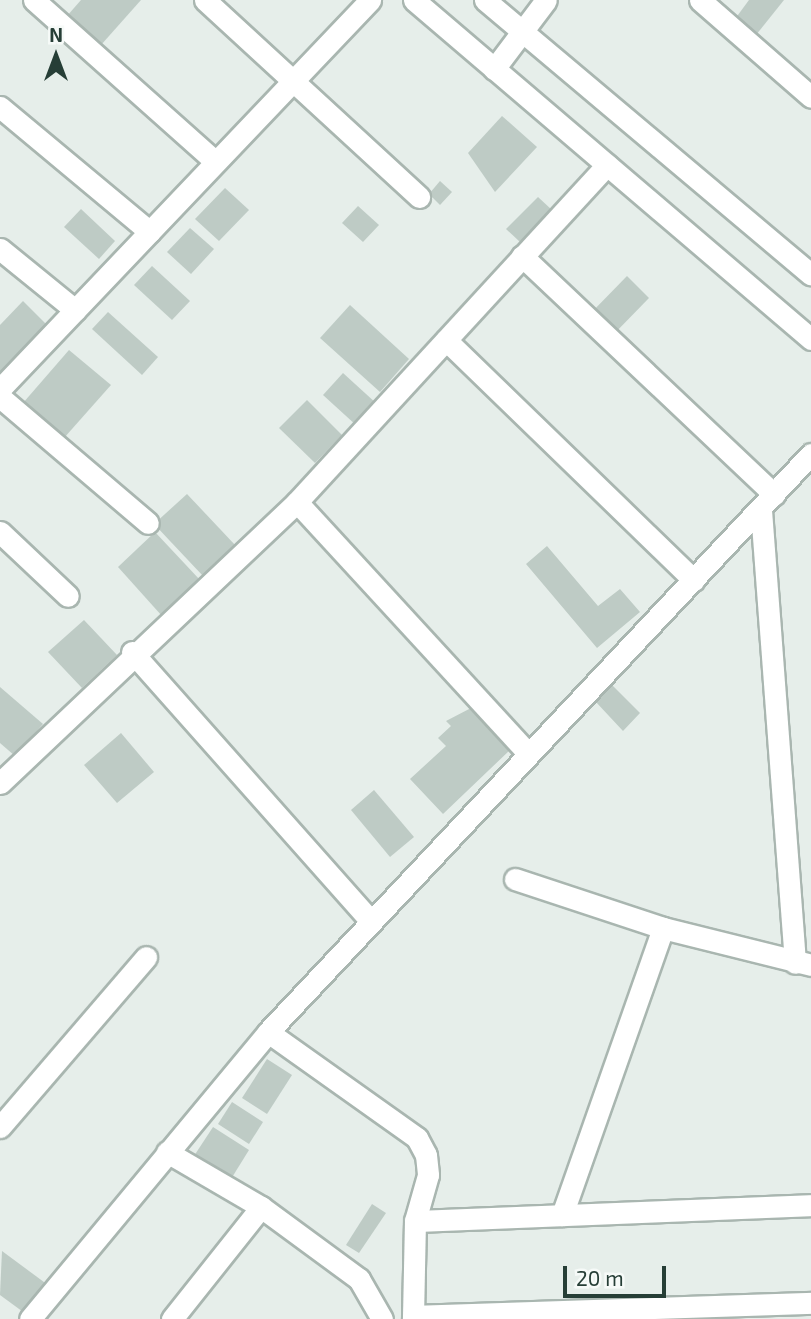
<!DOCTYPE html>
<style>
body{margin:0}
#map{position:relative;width:811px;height:1319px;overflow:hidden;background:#e6eeea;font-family:"Exo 2",sans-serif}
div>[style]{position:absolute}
.building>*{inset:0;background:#becbc5}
.roads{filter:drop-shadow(2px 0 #a9b6b0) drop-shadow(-2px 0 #a9b6b0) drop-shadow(0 2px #a9b6b0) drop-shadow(0 -2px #a9b6b0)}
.street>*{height:21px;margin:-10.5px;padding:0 10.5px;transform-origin:10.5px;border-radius:10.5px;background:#fff}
span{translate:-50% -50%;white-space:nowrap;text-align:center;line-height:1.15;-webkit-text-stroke:7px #f6faf8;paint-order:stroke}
.north{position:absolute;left:21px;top:21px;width:70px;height:70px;-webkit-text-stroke:5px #f6faf8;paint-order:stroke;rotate:0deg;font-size:19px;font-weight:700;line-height:28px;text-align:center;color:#263e36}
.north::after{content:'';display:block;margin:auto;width:24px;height:32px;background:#263e36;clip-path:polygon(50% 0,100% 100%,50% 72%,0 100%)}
.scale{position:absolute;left:563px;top:1266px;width:103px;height:32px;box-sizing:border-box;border:4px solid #263e36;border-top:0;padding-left:9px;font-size:21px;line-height:24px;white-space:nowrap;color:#263e36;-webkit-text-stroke:5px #f6faf8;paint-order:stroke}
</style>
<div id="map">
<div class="building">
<i style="clip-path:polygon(81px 0,141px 0,101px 45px,67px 16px)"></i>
<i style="clip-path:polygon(749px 0,784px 0,756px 35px,735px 19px)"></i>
<i style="clip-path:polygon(502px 116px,537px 147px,495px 192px,468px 153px)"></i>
<i style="clip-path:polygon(440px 181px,452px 192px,440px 205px,429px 194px)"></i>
<i style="clip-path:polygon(225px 188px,249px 210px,219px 241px,195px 219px)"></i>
<i style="clip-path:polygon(538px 197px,552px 210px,520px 242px,506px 229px)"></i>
<i style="clip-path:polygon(358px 206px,379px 225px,363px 242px,342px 223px)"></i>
<i style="clip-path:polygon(81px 209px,115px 241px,99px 259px,64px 227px)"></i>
<i style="clip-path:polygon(190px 228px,214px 249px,191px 274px,167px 252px)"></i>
<i style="clip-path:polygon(152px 266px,190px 301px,172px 320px,134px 285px)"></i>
<i style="clip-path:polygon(627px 276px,649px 298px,611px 337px,589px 315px)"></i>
<i style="clip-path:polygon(23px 301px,49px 327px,0 376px,0 325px)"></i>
<i style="clip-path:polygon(350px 305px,409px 359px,380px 392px,320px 338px)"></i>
<i style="clip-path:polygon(108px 312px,158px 357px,142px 375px,92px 329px)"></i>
<i style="clip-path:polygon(69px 350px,111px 385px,64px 438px,23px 403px)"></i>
<i style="clip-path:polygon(343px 373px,377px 404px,357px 426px,323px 395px)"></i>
<i style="clip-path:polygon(307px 400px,342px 435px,315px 463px,279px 428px)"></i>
<i style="clip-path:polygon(187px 494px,236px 546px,203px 576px,154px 524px)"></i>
<i style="clip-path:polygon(155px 532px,200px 580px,162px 616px,118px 567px)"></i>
<i style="clip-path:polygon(547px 546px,598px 606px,620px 589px,640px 612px,597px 648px,526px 564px)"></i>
<i style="clip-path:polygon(84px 620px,117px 655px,82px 688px,48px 652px)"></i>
<i style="clip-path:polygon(606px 679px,640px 713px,623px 731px,595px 701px,589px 707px,583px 701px)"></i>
<i style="clip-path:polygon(0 687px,43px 724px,15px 756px,0 743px)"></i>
<i style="clip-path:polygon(471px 708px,511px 749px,443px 814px,410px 779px,446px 746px,438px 738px,451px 726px,446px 721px)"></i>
<i style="clip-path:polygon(121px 733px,154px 772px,117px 803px,84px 765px)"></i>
<i style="clip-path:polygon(374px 790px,414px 837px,390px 857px,351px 810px)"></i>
<i style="clip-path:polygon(267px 1059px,292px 1075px,267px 1114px,242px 1098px)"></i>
<i style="clip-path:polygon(232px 1102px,263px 1122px,249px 1144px,218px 1124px)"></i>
<i style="clip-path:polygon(213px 1127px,249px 1150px,231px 1179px,194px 1156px)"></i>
<i style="clip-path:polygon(372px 1204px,386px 1213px,359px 1253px,346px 1245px)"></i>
<i style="clip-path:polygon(2px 1251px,52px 1288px,30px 1317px,0 1295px)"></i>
</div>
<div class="roads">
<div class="street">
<i style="left:34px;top:0;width:242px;rotate:41.7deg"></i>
<i style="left:205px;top:0;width:291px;rotate:42.6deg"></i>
<i style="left:414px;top:0;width:522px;rotate:40.49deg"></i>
<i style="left:485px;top:0;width:426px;rotate:40.1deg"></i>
<i style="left:700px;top:0;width:147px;rotate:41.1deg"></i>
<i style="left:494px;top:69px;width:86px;rotate:-53deg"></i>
<i style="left:0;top:107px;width:195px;rotate:39.8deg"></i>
<i style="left:0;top:249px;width:97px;rotate:39.1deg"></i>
<i style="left:522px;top:256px;width:347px;rotate:43.4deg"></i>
<i style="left:446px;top:340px;width:345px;rotate:44.1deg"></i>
<i style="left:0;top:389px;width:537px;rotate:-46.43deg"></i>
<i style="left:0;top:397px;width:194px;rotate:40.4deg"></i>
<i style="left:297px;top:502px;width:341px;rotate:47.4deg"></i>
<i style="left:761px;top:510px;width:454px;rotate:85.7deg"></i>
<i style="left:0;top:532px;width:93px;rotate:43.3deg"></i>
<i style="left:132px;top:652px;width:361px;rotate:48.4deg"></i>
<i style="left:0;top:783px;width:409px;rotate:-43.4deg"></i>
<i style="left:297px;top:502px;width:458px;rotate:-47.4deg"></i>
<i style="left:515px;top:879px;width:156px;rotate:18.3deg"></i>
<i style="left:663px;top:928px;width:153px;rotate:14deg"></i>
<i style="left:268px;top:1032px;width:183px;rotate:35.4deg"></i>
<i style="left:417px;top:1138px;width:19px;rotate:62deg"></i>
<i style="left:426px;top:1155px;width:20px;rotate:84deg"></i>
<i style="left:428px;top:1175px;width:48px;rotate:105.8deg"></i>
<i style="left:415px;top:1221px;width:98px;rotate:91.2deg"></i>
<i style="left:0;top:1127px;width:224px;rotate:-49.3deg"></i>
<i style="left:167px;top:1152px;width:109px;rotate:30.3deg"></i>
<i style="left:261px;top:1207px;width:122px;rotate:36.3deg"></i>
<i style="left:359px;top:1279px;width:46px;rotate:60.1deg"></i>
<i style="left:562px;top:1215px;width:304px;rotate:-70.6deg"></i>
<i style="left:415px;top:1221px;width:396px;rotate:-2.3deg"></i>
<i style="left:414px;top:1316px;width:397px;rotate:-1.9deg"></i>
<i style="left:30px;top:1319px;width:373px;rotate:-50.3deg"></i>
<i style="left:268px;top:1032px;width:793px;rotate:-46.79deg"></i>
<i style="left:172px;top:1319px;width:143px;rotate:-51.5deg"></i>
</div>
</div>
<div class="north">N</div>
<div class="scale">20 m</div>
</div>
